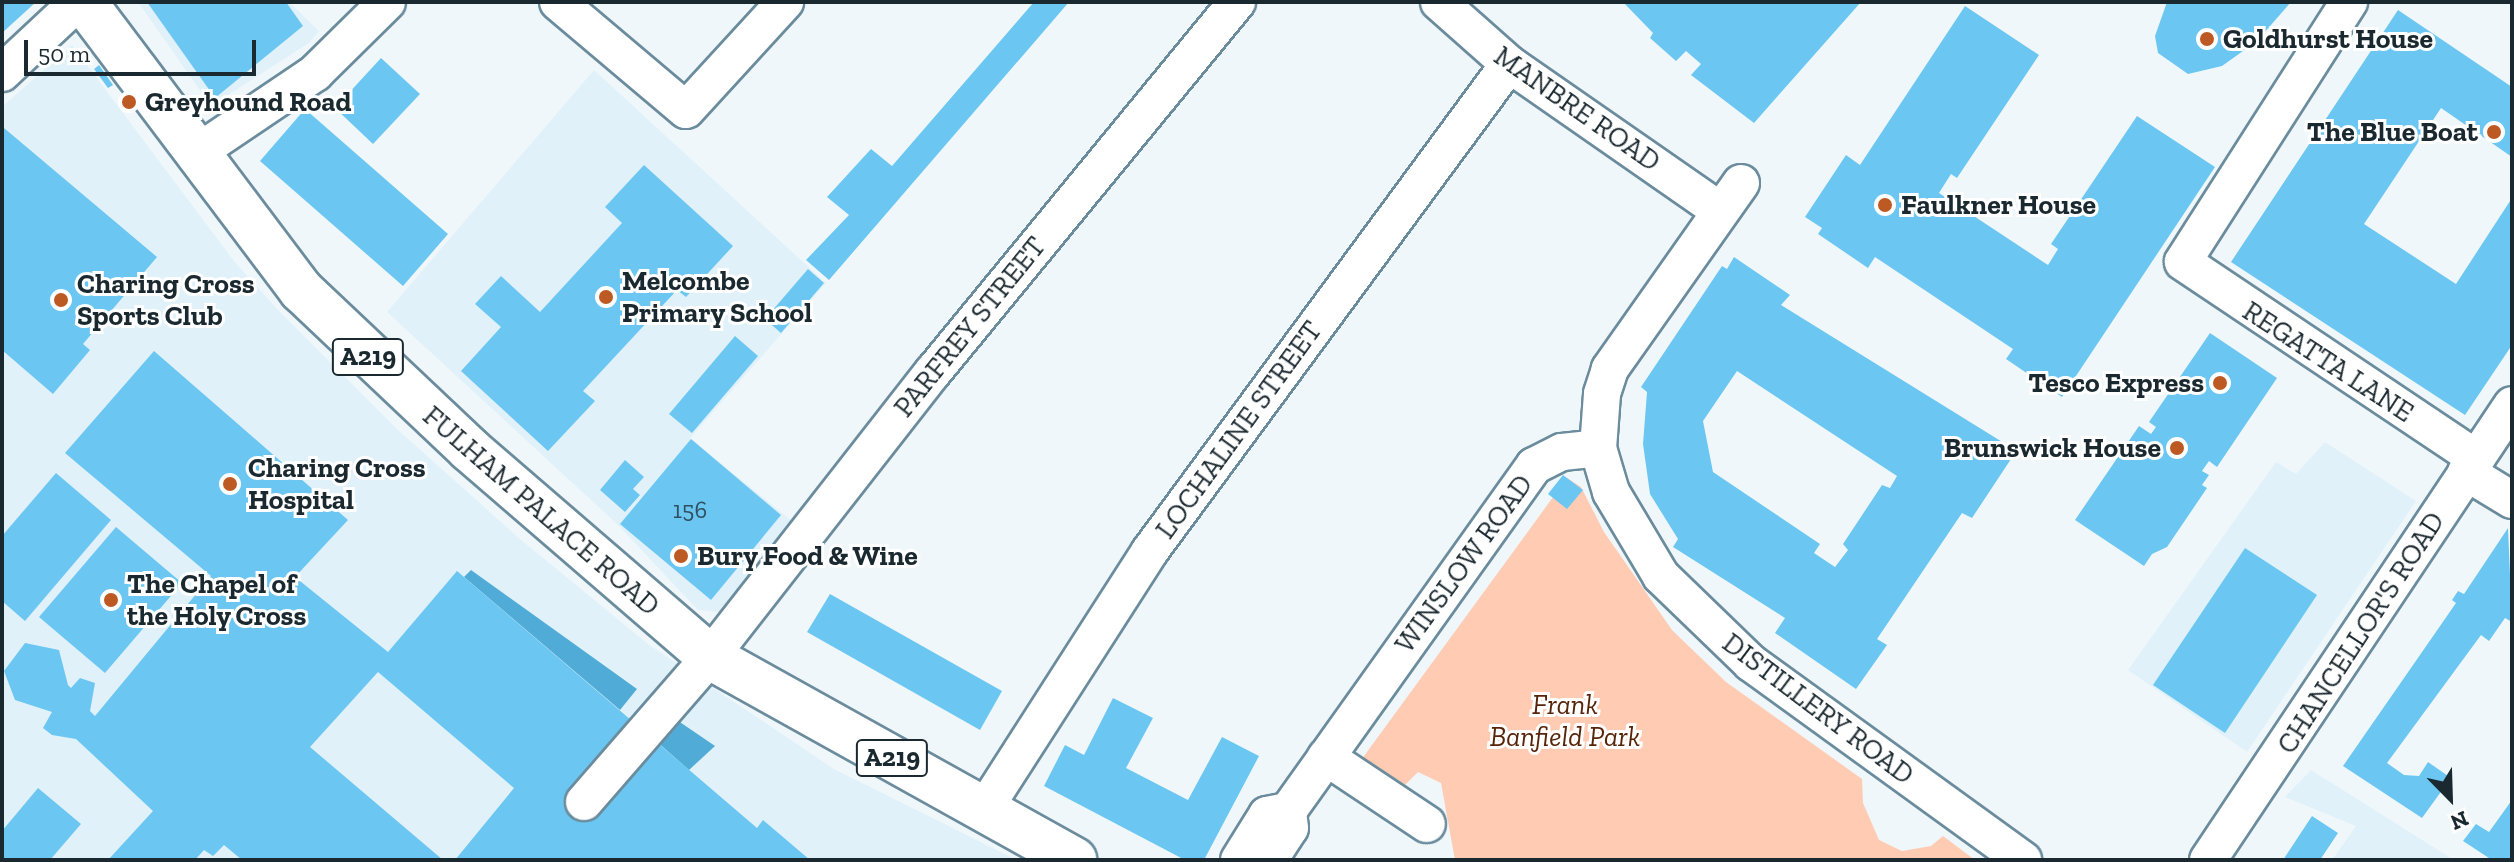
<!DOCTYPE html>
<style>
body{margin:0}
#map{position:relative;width:2514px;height:862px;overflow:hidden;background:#f0f7fa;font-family:"Zilla Slab",serif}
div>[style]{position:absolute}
.built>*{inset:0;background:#e0f1fa}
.green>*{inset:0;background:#ffcbb3}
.water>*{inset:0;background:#50acd6}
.building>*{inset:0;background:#6bc7f2}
.roads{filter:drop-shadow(2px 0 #6b8c9d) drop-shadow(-2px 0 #6b8c9d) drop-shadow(0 2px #6b8c9d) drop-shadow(0 -2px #6b8c9d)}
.street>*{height:36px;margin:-18px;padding:0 18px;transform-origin:18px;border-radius:18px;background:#fff}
.primary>*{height:44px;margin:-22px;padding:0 22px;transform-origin:22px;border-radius:22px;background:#fff}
.dots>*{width:22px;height:22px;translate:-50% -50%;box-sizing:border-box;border:4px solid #fff;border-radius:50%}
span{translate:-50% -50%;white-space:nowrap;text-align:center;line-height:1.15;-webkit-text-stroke:6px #fff;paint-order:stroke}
.number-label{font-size:24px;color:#2e5060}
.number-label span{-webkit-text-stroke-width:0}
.shield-label span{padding:2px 6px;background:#fff;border:2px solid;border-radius:6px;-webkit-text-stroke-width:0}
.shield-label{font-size:26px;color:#1a282f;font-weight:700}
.poi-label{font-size:28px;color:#1a282f;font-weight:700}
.left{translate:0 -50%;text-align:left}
.right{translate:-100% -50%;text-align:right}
.street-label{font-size:28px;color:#1a282f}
.park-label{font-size:28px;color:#562509;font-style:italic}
.frame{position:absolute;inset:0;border:4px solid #1a282f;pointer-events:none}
.north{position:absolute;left:2410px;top:758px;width:80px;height:80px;-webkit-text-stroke:6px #fff;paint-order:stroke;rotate:157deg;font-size:22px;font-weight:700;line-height:32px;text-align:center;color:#1a282f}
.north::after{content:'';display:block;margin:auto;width:28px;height:36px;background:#1a282f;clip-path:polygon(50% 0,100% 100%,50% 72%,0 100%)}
.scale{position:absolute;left:24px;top:40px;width:232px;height:36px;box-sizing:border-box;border:4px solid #1a282f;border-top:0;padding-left:10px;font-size:24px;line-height:28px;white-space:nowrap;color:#1a282f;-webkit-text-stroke:6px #fff;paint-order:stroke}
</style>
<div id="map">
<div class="built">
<i style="clip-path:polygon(138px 2px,289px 2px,319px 31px,309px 43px,211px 106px)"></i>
<i style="clip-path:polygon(72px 45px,234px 261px,278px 310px,397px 429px,520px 539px,648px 644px,834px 769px,1017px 860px,2px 860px,2px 107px)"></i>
<i style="clip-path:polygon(594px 70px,826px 283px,690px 438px,798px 526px,720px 612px,698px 610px,617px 524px,387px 312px)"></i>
<i style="clip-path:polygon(2325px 442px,2416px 501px,2247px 752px,2128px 670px,2276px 462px,2296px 474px)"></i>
<i style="clip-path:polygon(2311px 770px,2454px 860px,2332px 860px,2356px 826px,2285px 797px)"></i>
</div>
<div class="green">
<i style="clip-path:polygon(1567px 478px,1581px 487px,1604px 532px,1672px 630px,1726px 682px,1862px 779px,1863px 803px,1879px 840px,1902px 851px,1931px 846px,1943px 836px,1975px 860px,1455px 860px,1441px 783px,1418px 772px,1396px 794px,1356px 767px)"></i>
</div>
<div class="water">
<i style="clip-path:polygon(471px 570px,637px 689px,620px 710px,464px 577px)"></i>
<i style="clip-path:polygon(668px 714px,715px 746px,689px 770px,648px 734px)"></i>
</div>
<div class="building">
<i style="clip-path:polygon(2px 2px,36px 2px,2px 33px)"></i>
<i style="clip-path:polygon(147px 2px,286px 2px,303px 26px,215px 98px)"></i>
<i style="clip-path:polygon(1034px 2px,1069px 2px,829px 280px,806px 260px,849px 215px,827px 197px,871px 149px,892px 166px)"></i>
<i style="clip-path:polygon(1623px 2px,1861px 2px,1754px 123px,1691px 75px,1701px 64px,1686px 51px,1676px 61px,1650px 38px,1653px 33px)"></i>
<i style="clip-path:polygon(2167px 2px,2291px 2px,2257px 41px,2222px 66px,2188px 74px,2158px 53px,2155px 36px)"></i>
<i style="clip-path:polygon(1965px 6px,2039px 55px,1957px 178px,1951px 174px,1939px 193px,2048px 265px,2058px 249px,2051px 244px,2137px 116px,2215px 167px,2062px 397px,2006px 359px,2013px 349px,1875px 257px,1868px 268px,1818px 234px,1822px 228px,1805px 217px,1846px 155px,1860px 165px)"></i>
<i style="clip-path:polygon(2398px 10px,2512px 87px,2512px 157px,2441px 108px,2364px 224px,2456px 284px,2512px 198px,2512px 345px,2465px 415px,2231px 262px)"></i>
<i style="clip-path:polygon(381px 58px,420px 94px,373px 144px,335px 108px)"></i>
<i style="clip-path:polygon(99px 65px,113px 85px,108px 88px,94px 69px)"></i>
<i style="clip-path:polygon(305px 109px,448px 234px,403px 286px,260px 161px)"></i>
<i style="clip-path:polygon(4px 128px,157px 257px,83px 344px,90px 350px,53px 394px,2px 350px)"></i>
<i style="clip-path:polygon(644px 165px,733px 246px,686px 297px,677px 290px,583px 391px,595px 401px,548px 451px,461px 371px,501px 327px,475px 304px,501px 276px,540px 312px,622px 223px,605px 207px)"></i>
<i style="clip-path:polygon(evenodd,1734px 257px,1790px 295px,1781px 305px,2012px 448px,2006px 454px,2011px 459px,1972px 518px,1962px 513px,1877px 639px,1887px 645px,1856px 689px,1775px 633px,1785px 618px,1673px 547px,1678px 539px,1650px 494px,1643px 444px,1647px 392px,1641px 387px,1722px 266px,1727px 269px,1734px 257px,1737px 371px,1897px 476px,1890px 488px,1882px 485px,1843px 544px,1848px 550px,1835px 567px,1814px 553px,1820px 544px,1713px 472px,1703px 421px,1737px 371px)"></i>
<i style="clip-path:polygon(808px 269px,824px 283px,781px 333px,765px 319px)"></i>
<i style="clip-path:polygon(2210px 333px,2277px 378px,2217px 467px,2209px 461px,2202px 471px,2209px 475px,2202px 485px,2207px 488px,2167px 547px,2152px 554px,2144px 566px,2075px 520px,2139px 426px,2151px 434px,2156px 427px,2149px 422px)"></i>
<i style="clip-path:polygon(735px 336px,758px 356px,692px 433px,669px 414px)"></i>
<i style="clip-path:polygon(154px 351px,348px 520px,295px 577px,388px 652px,457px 571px,757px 828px,763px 820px,810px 860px,455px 860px,514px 788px,378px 672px,310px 747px,443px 860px,242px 860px,224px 845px,213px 856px,204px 850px,195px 860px,108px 860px,153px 811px,76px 739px,52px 735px,43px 728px,52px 712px,15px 700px,4px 671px,25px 643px,59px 650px,68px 685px,71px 688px,80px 678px,95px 683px,90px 711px,95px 716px,211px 576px,65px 453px)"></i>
<i style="clip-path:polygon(691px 439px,781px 515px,711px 600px,620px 524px)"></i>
<i style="clip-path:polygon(625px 460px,644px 477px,633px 489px,640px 495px,625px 512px,600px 490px)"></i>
<i style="clip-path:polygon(56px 473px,111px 520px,25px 621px,2px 601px,2px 536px)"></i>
<i style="clip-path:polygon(1563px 475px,1583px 490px,1567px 509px,1548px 494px)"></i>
<i style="clip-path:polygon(116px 527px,182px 583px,105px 673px,39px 617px)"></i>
<i style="clip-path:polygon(2508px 528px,2512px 622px,2505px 618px,2489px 641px,2481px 635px,2387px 763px,2404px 775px,2419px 776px,2428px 762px,2451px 778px,2422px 818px,2343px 766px,2456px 603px,2452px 600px,2458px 591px,2464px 594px)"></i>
<i style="clip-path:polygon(2245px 548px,2317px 595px,2225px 733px,2153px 685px)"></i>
<i style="clip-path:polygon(830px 594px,1002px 691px,980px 730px,807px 632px)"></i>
<i style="clip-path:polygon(1113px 698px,1153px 718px,1126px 768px,1188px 800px,1222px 737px,1259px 756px,1204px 860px,1185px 860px,1044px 786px,1065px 745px,1084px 755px)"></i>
<i style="clip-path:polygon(38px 788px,81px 824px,50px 860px,2px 860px,2px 831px)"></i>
<i style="clip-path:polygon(2512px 800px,2512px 860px,2492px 860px,2463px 841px,2476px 824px,2489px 832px)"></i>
<i style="clip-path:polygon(2312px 816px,2338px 833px,2320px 860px,2283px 860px)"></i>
</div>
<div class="roads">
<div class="street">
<i style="left:558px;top:2px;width:167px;rotate:40.2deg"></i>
<i style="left:686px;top:110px;width:147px;rotate:-47.5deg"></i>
<i style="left:1439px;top:2px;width:94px;rotate:41.5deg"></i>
<i style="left:1509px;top:64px;width:256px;rotate:34.8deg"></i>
<i style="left:2349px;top:2px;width:308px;rotate:122.6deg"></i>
<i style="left:2183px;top:262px;width:353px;rotate:33.8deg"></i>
<i style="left:2px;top:73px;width:104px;rotate:-43.1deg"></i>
<i style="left:195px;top:154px;width:145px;rotate:-34deg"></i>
<i style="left:315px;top:73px;width:101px;rotate:-44.6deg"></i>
<i style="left:1741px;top:183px;width:228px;rotate:125.2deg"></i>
<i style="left:1610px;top:369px;width:26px;rotate:108deg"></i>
<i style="left:1602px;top:394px;width:54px;rotate:94.2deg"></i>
<i style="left:1598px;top:448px;width:46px;rotate:73.5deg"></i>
<i style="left:1611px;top:492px;width:98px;rotate:59.2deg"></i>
<i style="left:1661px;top:576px;width:125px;rotate:44deg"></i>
<i style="left:1751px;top:663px;width:336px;rotate:35.9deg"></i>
<i style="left:2466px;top:472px;width:54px;rotate:31.3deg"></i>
<i style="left:1326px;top:757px;width:121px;rotate:33.6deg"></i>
<i style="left:584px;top:802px;width:192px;rotate:-49deg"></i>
<i style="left:710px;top:657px;width:362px;rotate:-52deg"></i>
<i style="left:933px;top:372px;width:479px;rotate:-50.6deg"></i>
<i style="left:985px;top:808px;width:305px;rotate:-57.3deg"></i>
<i style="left:1150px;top:551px;width:605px;rotate:-53.6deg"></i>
<i style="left:1239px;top:860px;width:53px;rotate:-58.1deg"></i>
<i style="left:1267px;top:815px;width:21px;rotate:-11deg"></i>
<i style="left:1269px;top:860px;width:38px;rotate:-57deg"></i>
<i style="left:1290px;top:828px;width:17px;rotate:-97deg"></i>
<i style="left:1288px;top:811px;width:424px;rotate:-54.5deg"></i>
<i style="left:1534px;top:466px;width:31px;rotate:-27deg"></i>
<i style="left:1562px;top:452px;width:36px;rotate:-6deg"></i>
<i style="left:2208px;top:860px;width:547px;rotate:-56.25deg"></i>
</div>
<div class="primary">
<i style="left:84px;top:2px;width:361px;rotate:53deg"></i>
<i style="left:301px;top:290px;width:231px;rotate:43.4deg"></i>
<i style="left:469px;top:449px;width:318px;rotate:40.8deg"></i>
<i style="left:710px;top:657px;width:417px;rotate:29.1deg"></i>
</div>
</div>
<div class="dots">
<i style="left:2207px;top:39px;background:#bd5922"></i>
<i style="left:129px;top:102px;background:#bd5922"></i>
<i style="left:2494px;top:132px;background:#bd5922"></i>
<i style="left:1885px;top:205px;background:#bd5922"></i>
<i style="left:606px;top:297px;background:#bd5922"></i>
<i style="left:61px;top:300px;background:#bd5922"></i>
<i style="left:2220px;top:383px;background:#bd5922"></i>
<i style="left:2177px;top:448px;background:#bd5922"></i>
<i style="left:230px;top:484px;background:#bd5922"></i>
<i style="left:681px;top:556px;background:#bd5922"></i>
<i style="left:111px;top:600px;background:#bd5922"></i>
</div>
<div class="number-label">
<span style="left:690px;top:510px">156</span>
</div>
<div class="shield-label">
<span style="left:368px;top:357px">A219</span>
<span style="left:892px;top:758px">A219</span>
</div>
<div class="poi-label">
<span class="left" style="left:2223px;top:39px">Goldhurst House</span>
<span class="left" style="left:145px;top:102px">Greyhound Road</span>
<span class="right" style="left:2478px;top:132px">The Blue Boat</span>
<span class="left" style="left:1901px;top:205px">Faulkner House</span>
<span class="left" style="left:622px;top:297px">Melcombe<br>Primary School</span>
<span class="left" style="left:77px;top:300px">Charing Cross<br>Sports Club</span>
<span class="right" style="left:2204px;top:383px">Tesco Express</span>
<span class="right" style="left:2161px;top:448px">Brunswick House</span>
<span class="left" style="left:248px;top:484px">Charing Cross<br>Hospital</span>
<span class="left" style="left:697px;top:556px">Bury Food &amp; Wine</span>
<span class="left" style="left:127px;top:600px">The Chapel of<br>the Holy Cross</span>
</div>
<div class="street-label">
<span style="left:1577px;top:109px;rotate:35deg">MANBRE ROAD</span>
<span style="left:970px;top:327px;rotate:-51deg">PARFREY STREET</span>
<span style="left:2328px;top:362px;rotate:33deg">REGATTA LANE</span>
<span style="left:1239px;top:430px;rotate:-54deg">LOCHALINE STREET</span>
<span style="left:541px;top:511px;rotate:41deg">FULHAM PALACE ROAD</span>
<span style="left:1464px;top:564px;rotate:-54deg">WINSLOW ROAD</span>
<span style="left:2361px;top:633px;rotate:-57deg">CHANCELLOR'S ROAD</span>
<span style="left:1818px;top:709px;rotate:37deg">DISTILLERY ROAD</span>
</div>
<div class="park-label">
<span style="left:1565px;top:721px">Frank<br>Banfield Park</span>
</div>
<div class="frame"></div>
<div class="north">N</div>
<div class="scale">50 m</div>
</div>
